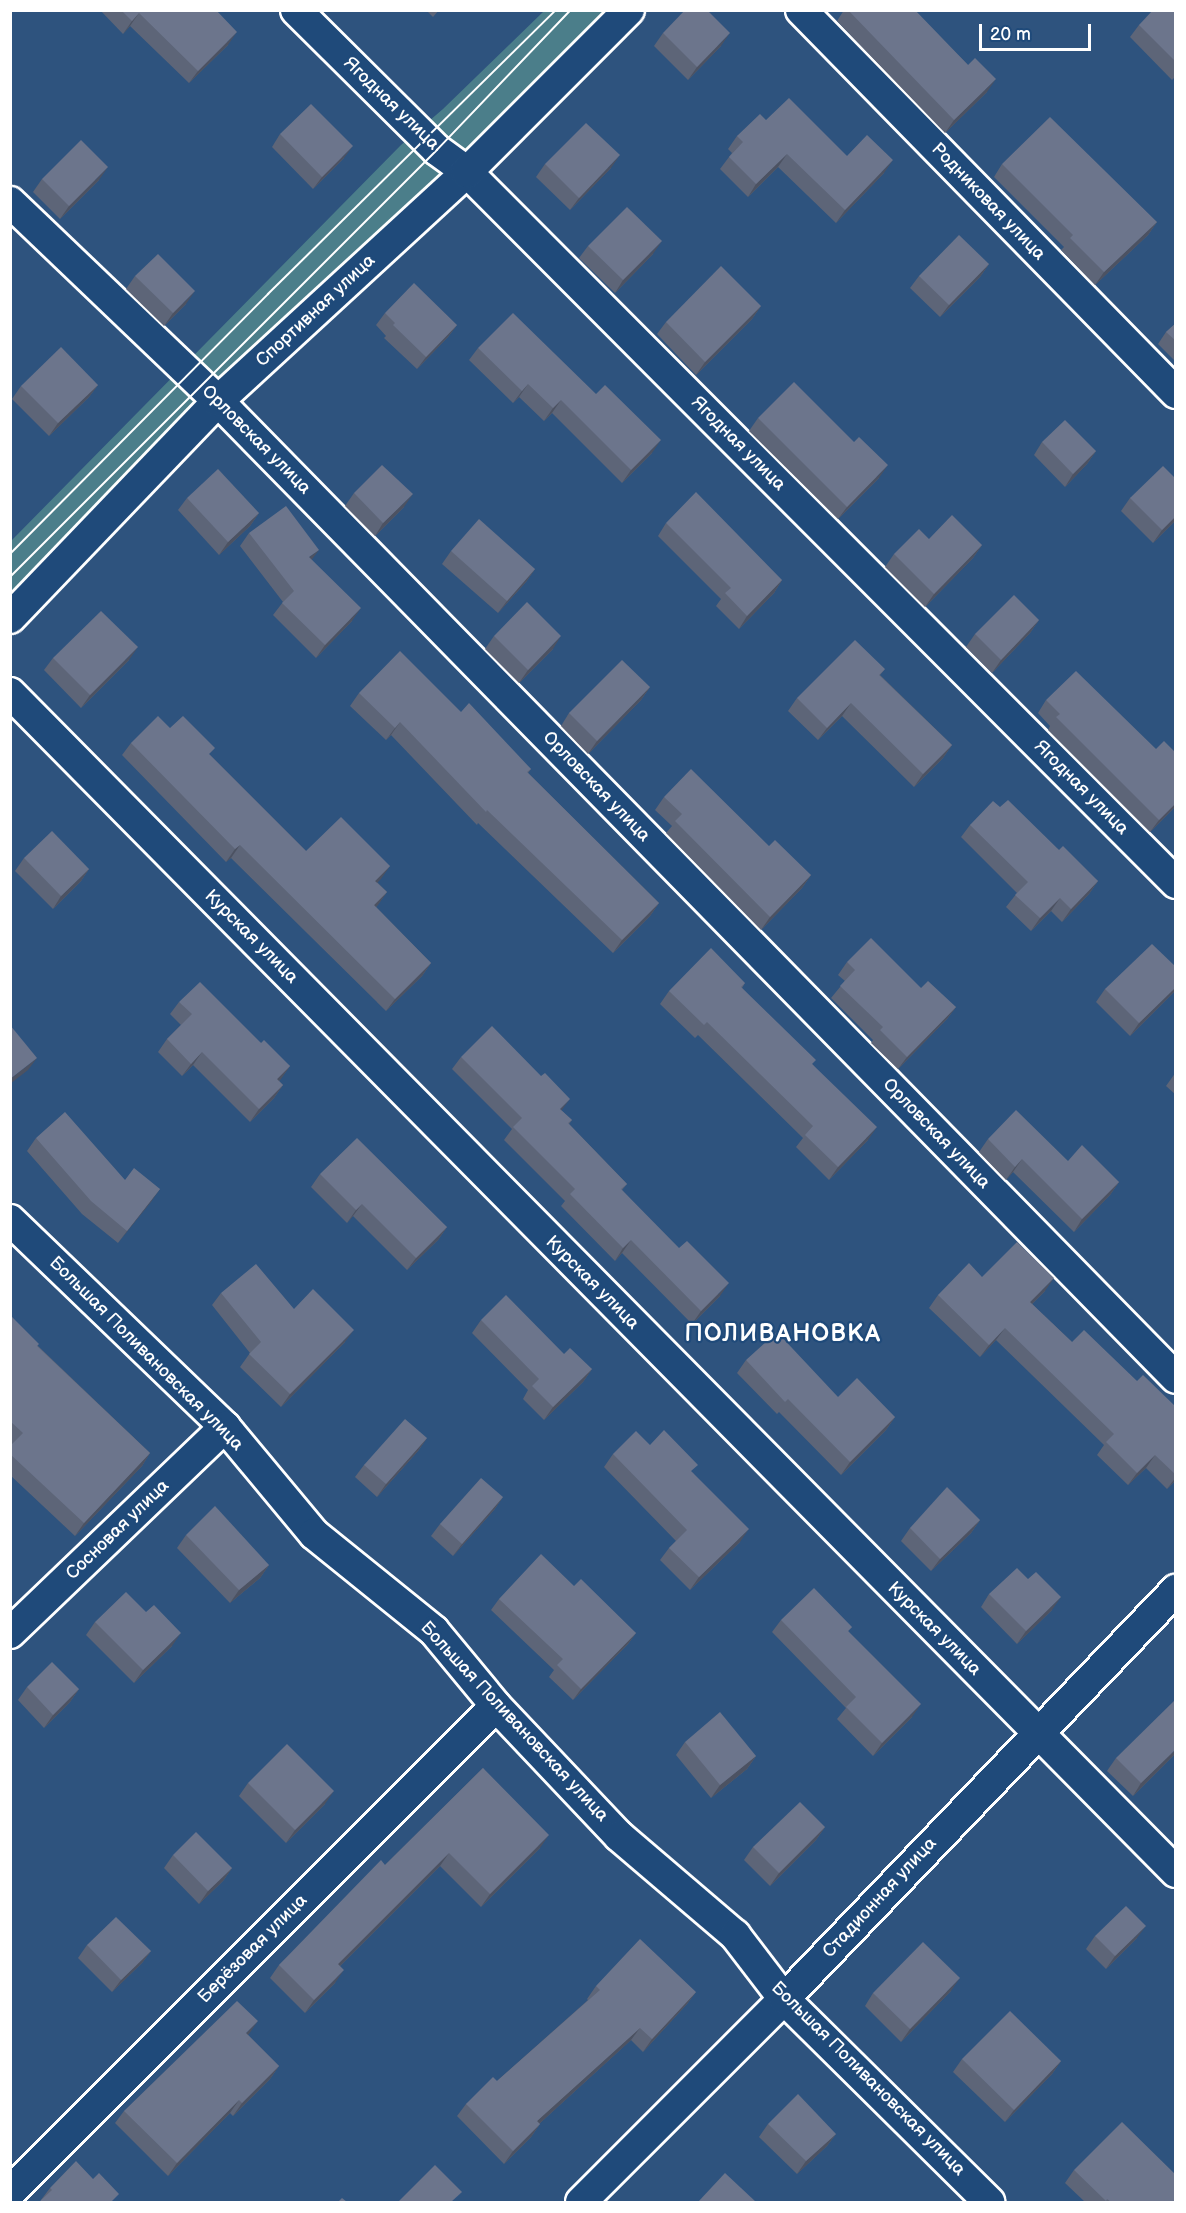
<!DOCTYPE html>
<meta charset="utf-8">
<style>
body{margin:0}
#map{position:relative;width:1186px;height:2213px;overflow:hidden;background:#2e537e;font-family:"Balsamiq Sans",sans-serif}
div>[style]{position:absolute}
.green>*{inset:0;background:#4b7e8a}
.roads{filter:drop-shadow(2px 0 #fff) drop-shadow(-2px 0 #fff) drop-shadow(0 2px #fff) drop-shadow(0 -2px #fff)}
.minor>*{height:30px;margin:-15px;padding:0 15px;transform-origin:15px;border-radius:15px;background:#1f4a7a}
.tram>*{height:1.5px;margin:-0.75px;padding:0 0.75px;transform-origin:0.75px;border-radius:0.75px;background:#fff}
.wall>*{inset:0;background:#5d6578}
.shaded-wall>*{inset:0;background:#4c5262}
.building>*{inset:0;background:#6c758c}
span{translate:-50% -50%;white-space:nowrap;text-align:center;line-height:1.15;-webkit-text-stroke:4.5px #1f4a7a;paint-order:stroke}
.street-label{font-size:18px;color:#fff}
.district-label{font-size:24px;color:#fff;font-weight:700;letter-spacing:1.5px}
.frame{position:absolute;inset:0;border:12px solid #fff;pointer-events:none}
.scale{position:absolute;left:979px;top:24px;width:112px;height:27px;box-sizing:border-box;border:3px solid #fff;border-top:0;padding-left:8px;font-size:18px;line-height:21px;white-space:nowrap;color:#fff;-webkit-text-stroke:4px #1f4a7a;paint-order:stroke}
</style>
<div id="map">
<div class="green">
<i style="clip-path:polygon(544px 11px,620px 11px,11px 619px,11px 541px,401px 145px,443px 109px)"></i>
</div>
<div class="roads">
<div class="minor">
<i style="left:296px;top:10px;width:199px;rotate:44.8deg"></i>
<i style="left:437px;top:150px;width:37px;rotate:36deg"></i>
<i style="left:467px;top:172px;width:1004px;rotate:45.08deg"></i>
<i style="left:801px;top:10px;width:536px;rotate:45.6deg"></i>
<i style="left:10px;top:202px;width:288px;rotate:43.7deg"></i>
<i style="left:218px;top:401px;width:1368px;rotate:45.56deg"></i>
<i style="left:10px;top:618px;width:301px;rotate:-46.2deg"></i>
<i style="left:218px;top:401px;width:338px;rotate:-42.6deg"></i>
<i style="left:467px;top:172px;width:229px;rotate:-45deg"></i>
<i style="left:10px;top:693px;width:1658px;rotate:45.32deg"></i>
<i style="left:10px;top:1220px;width:298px;rotate:43.9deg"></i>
<i style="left:225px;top:1427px;width:139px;rotate:50.2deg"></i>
<i style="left:314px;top:1534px;width:154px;rotate:38.9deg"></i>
<i style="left:434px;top:1631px;width:97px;rotate:50.4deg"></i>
<i style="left:496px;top:1706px;width:179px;rotate:46.6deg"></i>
<i style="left:619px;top:1836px;width:153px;rotate:40.5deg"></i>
<i style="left:735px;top:1935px;width:81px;rotate:52.6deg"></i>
<i style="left:784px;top:1999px;width:289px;rotate:44.7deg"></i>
<i style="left:10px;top:1633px;width:298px;rotate:-43.8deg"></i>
<i style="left:10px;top:2192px;width:687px;rotate:-45deg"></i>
<i style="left:581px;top:2202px;width:287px;rotate:-45deg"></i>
<i style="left:784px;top:1999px;width:567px;rotate:-46.22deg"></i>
</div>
</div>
<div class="tram">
<i style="left:10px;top:554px;width:366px;rotate:-45.2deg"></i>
<i style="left:268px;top:294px;width:404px;rotate:-44.6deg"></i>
<i style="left:10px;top:577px;width:604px;rotate:-45deg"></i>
<i style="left:437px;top:150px;width:194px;rotate:-46.3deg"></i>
</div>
<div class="wall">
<i style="clip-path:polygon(100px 10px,216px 10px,228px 45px,189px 83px,130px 26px,123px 34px)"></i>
<i style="clip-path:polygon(426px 10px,439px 10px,433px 17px)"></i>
<i style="clip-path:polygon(844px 10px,918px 10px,916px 12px,968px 65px,987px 92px,945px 133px,837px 21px)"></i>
<i style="clip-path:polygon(1176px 10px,1176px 76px,1172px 80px,1130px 37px,1139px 25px)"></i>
<i style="clip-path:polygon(663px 33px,721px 46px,688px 80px,654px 46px)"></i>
<i style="clip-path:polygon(766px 120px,847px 156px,884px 173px,836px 223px,778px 167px,748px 197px,720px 169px,732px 153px,728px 149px,737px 136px)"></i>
<i style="clip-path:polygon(280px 134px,344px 158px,313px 189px,272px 147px)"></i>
<i style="clip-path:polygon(545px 164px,611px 168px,570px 210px,536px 177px)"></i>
<i style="clip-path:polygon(1002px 164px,1157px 222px,1148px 235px,1095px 285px,1061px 250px,1064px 247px,994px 177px)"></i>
<i style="clip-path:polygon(42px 179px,99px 180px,60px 219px,33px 192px)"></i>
<i style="clip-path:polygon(588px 246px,653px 254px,615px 293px,579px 258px)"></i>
<i style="clip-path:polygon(989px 264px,980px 277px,940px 317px,910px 288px,919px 276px)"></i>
<i style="clip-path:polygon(135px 276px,186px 304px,164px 326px,126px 289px)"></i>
<i style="clip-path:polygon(761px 306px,752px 319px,696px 375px,657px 334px,666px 322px)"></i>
<i style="clip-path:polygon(385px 313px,457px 325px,448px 337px,417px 369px,384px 338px,386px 336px,376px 325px)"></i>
<i style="clip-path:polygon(1176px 323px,1176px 362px,1158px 344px,1166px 332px)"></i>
<i style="clip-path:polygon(478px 348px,596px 394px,652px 453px,622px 483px,552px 413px,544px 421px,519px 397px,513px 403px,469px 360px)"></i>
<i style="clip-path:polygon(98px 385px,89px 397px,49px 436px,12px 399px,21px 386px)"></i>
<i style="clip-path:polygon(758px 418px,879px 478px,838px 519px,749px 431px)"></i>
<i style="clip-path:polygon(1042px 442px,1096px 451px,1087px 464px,1065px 487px,1034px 455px)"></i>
<i style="clip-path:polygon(1176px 479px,1176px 520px,1153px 543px,1121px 511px,1130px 498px)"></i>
<i style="clip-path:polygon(354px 493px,404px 507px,375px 536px,345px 506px)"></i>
<i style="clip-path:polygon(187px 498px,259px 513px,250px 526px,219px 555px,178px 510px)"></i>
<i style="clip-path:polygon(666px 523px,782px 580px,774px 593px,739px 629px,716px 606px,721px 599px,658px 536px)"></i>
<i style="clip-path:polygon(249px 533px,312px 560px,352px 621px,316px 658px,273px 615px,283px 602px,240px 546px)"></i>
<i style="clip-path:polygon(982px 545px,973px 558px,925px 607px,885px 567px,894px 554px)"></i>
<i style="clip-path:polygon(451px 551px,535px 569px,526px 582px,498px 613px,442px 564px)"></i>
<i style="clip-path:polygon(1039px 620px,1030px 633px,992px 673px,966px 647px,975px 634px)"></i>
<i style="clip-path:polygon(494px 636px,553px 649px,519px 683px,485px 649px)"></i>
<i style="clip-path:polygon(53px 658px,129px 660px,81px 708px,44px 670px)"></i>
<i style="clip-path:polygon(885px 669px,880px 675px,952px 745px,943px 758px,914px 787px,842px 716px,818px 740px,788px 711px,797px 698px)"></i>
<i style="clip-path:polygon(650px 687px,641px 700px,588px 754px,561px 726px,569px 713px)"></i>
<i style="clip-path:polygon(359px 693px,461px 712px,531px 769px,528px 773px,659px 903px,650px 916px,613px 953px,478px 823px,477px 825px,391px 735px,386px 740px,350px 706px)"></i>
<i style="clip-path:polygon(1046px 700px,1156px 749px,1176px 753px,1176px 806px,1150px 832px,1048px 730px,1050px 726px,1038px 713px)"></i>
<i style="clip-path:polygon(170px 728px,210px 755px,306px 851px,390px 866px,377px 882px,387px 892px,376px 907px,431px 963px,422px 976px,386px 1011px,231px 858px,226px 862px,122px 755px,131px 743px)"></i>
<i style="clip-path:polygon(664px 797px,811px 875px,802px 888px,761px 930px,666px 833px,672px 826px,655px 810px)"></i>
<i style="clip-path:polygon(1000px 807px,1059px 850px,1098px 881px,1089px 894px,1062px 922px,1051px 911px,1031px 931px,1006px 907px,1017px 893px,961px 837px,970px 825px)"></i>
<i style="clip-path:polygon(24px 858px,89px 869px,81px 881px,53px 909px,15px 871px)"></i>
<i style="clip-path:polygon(847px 962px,921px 988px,956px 1007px,947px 1019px,898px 1069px,871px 1043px,873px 1040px,831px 998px,845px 981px,838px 975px)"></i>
<i style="clip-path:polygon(1176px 967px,1176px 990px,1130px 1036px,1096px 1002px,1105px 989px)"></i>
<i style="clip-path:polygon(745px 983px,742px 988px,813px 1065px,868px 1140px,829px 1180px,796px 1147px,803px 1138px,698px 1035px,695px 1038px,660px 1004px,669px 991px)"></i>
<i style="clip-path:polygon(179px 1002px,261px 1043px,290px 1066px,279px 1081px,283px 1085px,274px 1098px,250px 1122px,193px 1065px,182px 1076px,158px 1052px,167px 1039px,181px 1025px,170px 1014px)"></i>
<i style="clip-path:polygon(461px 1057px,562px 1111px,572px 1120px,569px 1124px,627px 1184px,622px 1190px,720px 1296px,692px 1324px,622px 1253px,615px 1261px,561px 1206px,565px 1201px,504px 1140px,512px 1129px,452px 1069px)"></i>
<i style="clip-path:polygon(1176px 1072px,1176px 1095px,1166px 1086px)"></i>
<i style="clip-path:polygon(36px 1138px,125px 1180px,160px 1189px,118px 1243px,82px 1214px,27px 1151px)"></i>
<i style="clip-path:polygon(988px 1139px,1068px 1161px,1119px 1182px,1110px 1195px,1074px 1232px,1013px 1172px,1006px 1180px,979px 1152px)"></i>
<i style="clip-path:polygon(320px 1174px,447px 1227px,438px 1240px,407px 1270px,353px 1216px,347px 1223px,311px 1187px)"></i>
<i style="clip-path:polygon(982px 1277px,1045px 1291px,1032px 1304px,1072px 1342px,1137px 1381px,1176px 1407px,1176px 1480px,1167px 1489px,1146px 1468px,1128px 1485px,1097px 1455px,1104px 1445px,996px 1340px,980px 1357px,929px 1308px,938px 1295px)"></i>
<i style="clip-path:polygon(221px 1293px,345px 1342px,281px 1407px,240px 1367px,250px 1353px,212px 1305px)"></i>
<i style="clip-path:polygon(10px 1315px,38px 1346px,150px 1453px,142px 1466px,75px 1536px,10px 1475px,10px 1446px,12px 1444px,10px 1442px)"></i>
<i style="clip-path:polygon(481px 1320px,564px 1354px,592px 1369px,583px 1382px,544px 1420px,523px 1399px,528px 1390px,472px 1333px)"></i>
<i style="clip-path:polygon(746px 1360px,838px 1397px,895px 1417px,886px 1430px,841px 1475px,779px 1412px,777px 1414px,737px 1373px)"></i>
<i style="clip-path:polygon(427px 1438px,418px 1451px,377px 1497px,355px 1477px,364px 1465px)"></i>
<i style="clip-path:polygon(650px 1445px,693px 1473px,740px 1542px,690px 1590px,660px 1560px,669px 1548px,676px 1541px,604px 1467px,613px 1454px)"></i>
<i style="clip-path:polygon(503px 1497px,494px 1510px,453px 1556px,431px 1536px,440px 1524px)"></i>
<i style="clip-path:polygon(980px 1520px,971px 1533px,931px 1571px,901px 1541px,910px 1528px)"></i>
<i style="clip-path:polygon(186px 1535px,269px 1565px,260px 1578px,230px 1603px,177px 1548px)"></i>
<i style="clip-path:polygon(1028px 1579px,1052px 1610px,1017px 1644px,981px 1607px,989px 1594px)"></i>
<i style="clip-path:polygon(574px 1586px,636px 1633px,628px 1644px,573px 1700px,549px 1677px,554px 1670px,491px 1610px,499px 1599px)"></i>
<i style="clip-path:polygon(146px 1612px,172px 1646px,134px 1683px,86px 1635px,95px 1622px)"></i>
<i style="clip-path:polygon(781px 1620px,852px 1627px,848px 1631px,912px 1717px,873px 1756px,837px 1719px,846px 1708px,772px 1632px)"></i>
<i style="clip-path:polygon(27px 1687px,79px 1689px,70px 1702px,44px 1728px,18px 1700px)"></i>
<i style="clip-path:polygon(685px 1742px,756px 1756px,747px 1769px,711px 1798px,676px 1755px)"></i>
<i style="clip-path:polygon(1176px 1753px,1133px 1796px,1107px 1771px,1116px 1758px)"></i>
<i style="clip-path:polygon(483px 1768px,540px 1848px,481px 1907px,440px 1866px,340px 1966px,335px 1983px,305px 2013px,270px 1978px,279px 1965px,385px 1865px)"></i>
<i style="clip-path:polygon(248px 1783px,325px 1804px,286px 1843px,239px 1796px)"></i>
<i style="clip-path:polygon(825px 1827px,816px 1840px,770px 1886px,744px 1860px,753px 1847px)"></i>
<i style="clip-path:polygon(173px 1855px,232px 1868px,223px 1881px,199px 1904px,164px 1868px)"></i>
<i style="clip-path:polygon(1095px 1936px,1137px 1938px,1106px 1969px,1086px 1949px)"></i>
<i style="clip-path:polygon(87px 1945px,151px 1951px,142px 1963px,112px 1992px,78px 1958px)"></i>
<i style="clip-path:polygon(596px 1986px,696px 1992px,687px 2004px,643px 2052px,631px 2040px,539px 2124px,540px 2124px,531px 2137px,504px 2164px,457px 2116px,466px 2104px,497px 2081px,588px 2000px,587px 1999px)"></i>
<i style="clip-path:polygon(951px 1991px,901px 2042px,865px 2006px,873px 1993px)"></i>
<i style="clip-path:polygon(248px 2035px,279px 2066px,270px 2079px,233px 2116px,230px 2113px,168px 2176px,115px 2123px,124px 2111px)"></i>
<i style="clip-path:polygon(962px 2059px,1061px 2061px,1052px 2074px,1005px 2122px,953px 2072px)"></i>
<i style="clip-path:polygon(768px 2124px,836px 2134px,827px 2146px,797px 2174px,759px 2137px)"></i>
<i style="clip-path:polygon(1074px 2170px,1176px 2202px,1085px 2202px,1065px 2183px)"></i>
<i style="clip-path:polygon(50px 2188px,113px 2202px,41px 2200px)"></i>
</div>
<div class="shaded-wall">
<i style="clip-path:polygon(139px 13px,130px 26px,123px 34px,132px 21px)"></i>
<i style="clip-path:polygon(237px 32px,228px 45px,189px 83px,198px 71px)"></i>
<i style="clip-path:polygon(730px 33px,721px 46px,688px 80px,697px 67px)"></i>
<i style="clip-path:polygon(996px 79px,987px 92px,945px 133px,954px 120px)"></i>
<i style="clip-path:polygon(353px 146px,344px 158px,313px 189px,322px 177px)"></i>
<i style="clip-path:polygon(787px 154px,778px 167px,748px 197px,756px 184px)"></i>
<i style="clip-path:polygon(620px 155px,611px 168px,570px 210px,579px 198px)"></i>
<i style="clip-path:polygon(893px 160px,884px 173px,836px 223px,845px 210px)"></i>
<i style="clip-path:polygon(108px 167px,99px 180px,60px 219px,69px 206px)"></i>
<i style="clip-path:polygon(1157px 222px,1148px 235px,1095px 285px,1104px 272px)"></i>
<i style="clip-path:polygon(662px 241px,653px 254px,615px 293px,623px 280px)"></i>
<i style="clip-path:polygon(989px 264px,980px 277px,940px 317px,949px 305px)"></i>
<i style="clip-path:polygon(195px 291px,186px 304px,164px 326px,173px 313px)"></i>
<i style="clip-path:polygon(761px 306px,752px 319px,696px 375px,705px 362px)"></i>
<i style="clip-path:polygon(457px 325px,448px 337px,417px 369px,426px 357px)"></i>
<i style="clip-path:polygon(528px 384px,519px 397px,513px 403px,522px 391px)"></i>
<i style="clip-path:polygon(98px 385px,89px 397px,49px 436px,58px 423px)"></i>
<i style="clip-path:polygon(561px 400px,552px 413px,544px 421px,553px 408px)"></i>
<i style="clip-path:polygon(661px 440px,652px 453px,622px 483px,631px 470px)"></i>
<i style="clip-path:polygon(1096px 451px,1087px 464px,1065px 487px,1073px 474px)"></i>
<i style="clip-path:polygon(888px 465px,879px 478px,838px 519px,847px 507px)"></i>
<i style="clip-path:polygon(413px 494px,404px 507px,375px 536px,383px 523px)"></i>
<i style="clip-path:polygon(259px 513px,250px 526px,219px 555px,228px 542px)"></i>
<i style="clip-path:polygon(1176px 516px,1176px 520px,1153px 543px,1162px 530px)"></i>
<i style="clip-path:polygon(982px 545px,973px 558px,925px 607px,934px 594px)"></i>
<i style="clip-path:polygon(319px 550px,310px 562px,309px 557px)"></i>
<i style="clip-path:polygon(535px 569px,526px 582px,498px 613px,507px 601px)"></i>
<i style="clip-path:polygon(782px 580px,774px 593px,739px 629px,747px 616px)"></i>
<i style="clip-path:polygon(361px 608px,352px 621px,316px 658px,325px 645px)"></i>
<i style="clip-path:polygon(1039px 620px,1030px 633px,992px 673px,1001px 660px)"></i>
<i style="clip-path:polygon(561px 636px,553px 649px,519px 683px,528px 670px)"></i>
<i style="clip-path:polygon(138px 647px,129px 660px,81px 708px,90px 695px)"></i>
<i style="clip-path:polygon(650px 687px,641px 700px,588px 754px,597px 741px)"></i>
<i style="clip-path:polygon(851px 703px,842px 716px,818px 740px,827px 728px)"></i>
<i style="clip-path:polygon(400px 722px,391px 735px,386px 740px,395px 728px)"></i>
<i style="clip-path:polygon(952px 745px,943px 758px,914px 787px,923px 774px)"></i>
<i style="clip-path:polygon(1176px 803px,1176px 806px,1150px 832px,1159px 820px)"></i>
<i style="clip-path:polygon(240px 845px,231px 858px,226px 862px,235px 849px)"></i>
<i style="clip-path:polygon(390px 866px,381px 879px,367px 893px,375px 881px)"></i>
<i style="clip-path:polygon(89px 869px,81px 881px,53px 909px,61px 896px)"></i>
<i style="clip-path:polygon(811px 875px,802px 888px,761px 930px,770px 917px)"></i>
<i style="clip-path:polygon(1098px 881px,1089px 894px,1062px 922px,1071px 909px)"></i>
<i style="clip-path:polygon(387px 892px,378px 905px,365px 918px,374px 905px)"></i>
<i style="clip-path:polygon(1060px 898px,1051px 911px,1031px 931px,1040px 918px)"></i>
<i style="clip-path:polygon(659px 903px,650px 916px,613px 953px,622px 940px)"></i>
<i style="clip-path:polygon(431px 963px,422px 976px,386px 1011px,395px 999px)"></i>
<i style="clip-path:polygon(1176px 987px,1176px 990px,1130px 1036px,1139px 1023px)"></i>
<i style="clip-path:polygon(956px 1007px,947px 1019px,898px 1069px,907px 1057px)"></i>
<i style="clip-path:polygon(202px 1052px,193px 1065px,182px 1076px,191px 1064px)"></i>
<i style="clip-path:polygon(37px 1058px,28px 1070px,10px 1084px,10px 1079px)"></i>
<i style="clip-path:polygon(290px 1066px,281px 1079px,268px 1092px,277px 1079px)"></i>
<i style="clip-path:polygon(283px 1085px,274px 1098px,250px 1122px,259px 1109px)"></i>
<i style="clip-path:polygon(570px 1099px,561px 1111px,560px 1109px)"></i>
<i style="clip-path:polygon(877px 1127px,868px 1140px,829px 1180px,838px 1167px)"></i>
<i style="clip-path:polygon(1022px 1159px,1013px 1172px,1006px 1180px,1015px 1167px)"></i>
<i style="clip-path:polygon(1119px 1182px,1110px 1195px,1074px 1232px,1082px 1219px)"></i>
<i style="clip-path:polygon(160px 1189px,151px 1202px,118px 1243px,127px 1231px)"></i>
<i style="clip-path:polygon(362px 1204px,353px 1216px,347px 1223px,356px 1210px)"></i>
<i style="clip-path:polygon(447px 1227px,438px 1240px,407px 1270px,416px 1258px)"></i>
<i style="clip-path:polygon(631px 1240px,622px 1253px,615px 1261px,623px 1248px)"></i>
<i style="clip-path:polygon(1054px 1278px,1045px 1291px,1021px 1315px,1030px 1302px)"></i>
<i style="clip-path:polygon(729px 1283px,720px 1296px,692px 1324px,701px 1311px)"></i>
<i style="clip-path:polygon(1005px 1328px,996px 1340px,980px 1357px,989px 1345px)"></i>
<i style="clip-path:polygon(354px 1330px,345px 1342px,281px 1407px,290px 1394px)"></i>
<i style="clip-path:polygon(592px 1369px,583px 1382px,544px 1420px,553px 1407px)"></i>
<i style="clip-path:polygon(895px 1417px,886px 1430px,841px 1475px,850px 1462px)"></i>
<i style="clip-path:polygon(427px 1438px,418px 1451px,377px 1497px,386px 1484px)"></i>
<i style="clip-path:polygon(150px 1453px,142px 1466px,75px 1536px,84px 1523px)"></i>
<i style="clip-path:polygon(1155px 1455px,1146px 1468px,1128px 1485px,1137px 1473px)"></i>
<i style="clip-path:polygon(1176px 1477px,1176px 1480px,1167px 1489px)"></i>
<i style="clip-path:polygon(503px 1497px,494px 1510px,453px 1556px,462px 1544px)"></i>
<i style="clip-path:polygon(980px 1520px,971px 1533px,931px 1571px,940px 1559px)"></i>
<i style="clip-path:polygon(749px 1529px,740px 1542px,690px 1590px,699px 1577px)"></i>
<i style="clip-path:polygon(269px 1565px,260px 1578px,230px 1603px,239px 1590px)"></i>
<i style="clip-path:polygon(1061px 1597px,1052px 1610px,1017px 1644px,1026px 1631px)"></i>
<i style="clip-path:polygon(181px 1633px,172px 1646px,134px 1683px,143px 1670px)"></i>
<i style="clip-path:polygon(636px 1633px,628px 1644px,573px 1700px,581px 1689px)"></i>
<i style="clip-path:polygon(79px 1689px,70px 1702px,44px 1728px,53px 1715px)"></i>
<i style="clip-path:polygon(921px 1704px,912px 1717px,873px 1756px,882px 1743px)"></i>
<i style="clip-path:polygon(1176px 1749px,1176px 1753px,1133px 1796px,1141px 1783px)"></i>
<i style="clip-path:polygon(756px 1756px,747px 1769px,711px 1798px,720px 1785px)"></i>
<i style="clip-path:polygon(334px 1791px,325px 1804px,286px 1843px,295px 1830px)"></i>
<i style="clip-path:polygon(825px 1827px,816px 1840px,770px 1886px,779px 1873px)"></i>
<i style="clip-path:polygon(549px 1835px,540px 1848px,481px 1907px,490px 1894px)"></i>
<i style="clip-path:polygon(449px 1853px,440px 1866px,329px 1977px,338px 1964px)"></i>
<i style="clip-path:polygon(232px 1868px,223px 1881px,199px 1904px,208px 1891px)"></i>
<i style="clip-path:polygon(1146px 1926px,1137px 1938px,1106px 1969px,1115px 1956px)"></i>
<i style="clip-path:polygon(151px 1951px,142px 1963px,112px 1992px,121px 1980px)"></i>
<i style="clip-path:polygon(344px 1970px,335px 1983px,305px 2013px,314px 2000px)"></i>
<i style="clip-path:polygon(960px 1978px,951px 1991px,901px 2042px,910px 2029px)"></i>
<i style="clip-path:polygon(696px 1992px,687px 2004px,643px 2052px,652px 2039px)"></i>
<i style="clip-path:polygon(258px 2021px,249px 2034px,237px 2046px,246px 2033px)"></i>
<i style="clip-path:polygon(640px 2028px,631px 2040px,528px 2134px,537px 2121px)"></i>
<i style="clip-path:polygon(1061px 2061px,1052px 2074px,1005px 2122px,1014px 2110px)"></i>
<i style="clip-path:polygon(279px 2066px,270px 2079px,233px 2116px,242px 2103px)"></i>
<i style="clip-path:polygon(239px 2100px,230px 2113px,168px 2176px,177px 2163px)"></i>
<i style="clip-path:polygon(540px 2124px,531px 2137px,504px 2164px,513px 2151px)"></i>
<i style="clip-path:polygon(836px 2134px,827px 2146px,797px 2174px,806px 2161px)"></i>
</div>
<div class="building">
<i style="clip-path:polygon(121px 10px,216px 10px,237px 32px,198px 71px,139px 13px,132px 21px)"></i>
<i style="clip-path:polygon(685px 10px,707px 10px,730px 33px,697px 67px,663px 33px)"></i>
<i style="clip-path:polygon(848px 10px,915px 10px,968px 65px,975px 58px,996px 79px,954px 120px)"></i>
<i style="clip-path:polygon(1153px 10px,1176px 10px,1176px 62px,1139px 25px)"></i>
<i style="clip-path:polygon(789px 98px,847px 156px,867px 135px,893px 160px,845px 210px,787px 154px,756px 184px,729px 157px,743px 142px,737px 136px,760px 114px,766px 120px)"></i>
<i style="clip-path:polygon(311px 104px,353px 146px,322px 177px,280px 134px)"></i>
<i style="clip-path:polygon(1050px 117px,1157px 222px,1104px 272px,1070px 238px,1073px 235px,1002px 164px)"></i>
<i style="clip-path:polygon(586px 123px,620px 155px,579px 198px,545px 164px)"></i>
<i style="clip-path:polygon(81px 140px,108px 167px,69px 206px,42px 179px)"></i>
<i style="clip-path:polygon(627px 207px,662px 241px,623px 280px,588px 246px)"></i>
<i style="clip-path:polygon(959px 235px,989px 264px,949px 305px,919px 276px)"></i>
<i style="clip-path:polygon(158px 254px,195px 291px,173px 313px,135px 276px)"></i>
<i style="clip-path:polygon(721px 266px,761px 306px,705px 362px,666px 322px)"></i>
<i style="clip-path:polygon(414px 283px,457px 325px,426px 357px,393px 325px,395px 323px,385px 313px)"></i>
<i style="clip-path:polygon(513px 313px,596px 394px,605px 385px,661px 440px,631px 470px,561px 400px,553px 408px,528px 384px,522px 391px,478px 348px)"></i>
<i style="clip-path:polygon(1176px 323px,1176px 341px,1166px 332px)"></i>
<i style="clip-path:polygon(61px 347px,98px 385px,58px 423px,21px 386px)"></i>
<i style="clip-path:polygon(794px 382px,854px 442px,859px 437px,888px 465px,847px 507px,758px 418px)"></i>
<i style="clip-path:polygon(1065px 420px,1096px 451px,1073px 474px,1042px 442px)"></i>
<i style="clip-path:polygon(382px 465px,413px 494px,383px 523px,354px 493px)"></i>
<i style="clip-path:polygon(1163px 466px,1176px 479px,1176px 516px,1162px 530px,1130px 498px)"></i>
<i style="clip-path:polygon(218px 469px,259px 513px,228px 542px,187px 498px)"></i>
<i style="clip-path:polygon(696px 492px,782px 580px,747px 616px,725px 593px,731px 588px,666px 523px)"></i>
<i style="clip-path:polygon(286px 506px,319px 550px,309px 557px,361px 608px,325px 645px,282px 603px,294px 591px,249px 533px)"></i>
<i style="clip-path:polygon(952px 515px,982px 545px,934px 594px,894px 554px,919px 529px,929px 539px)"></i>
<i style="clip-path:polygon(479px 519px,535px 569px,507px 601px,451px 551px)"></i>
<i style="clip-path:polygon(1014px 595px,1039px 620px,1001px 660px,975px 634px)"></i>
<i style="clip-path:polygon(527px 602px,561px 636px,528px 670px,494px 636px)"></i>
<i style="clip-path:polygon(101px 611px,138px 647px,90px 695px,53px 658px)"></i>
<i style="clip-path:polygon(855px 640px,885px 669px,879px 675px,952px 745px,923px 774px,851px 703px,827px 728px,797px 698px)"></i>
<i style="clip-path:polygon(400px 651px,461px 712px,469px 703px,531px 769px,527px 772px,659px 903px,622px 940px,487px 810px,486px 812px,400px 722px,395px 728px,359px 693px)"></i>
<i style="clip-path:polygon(622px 660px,650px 687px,597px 741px,569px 713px)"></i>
<i style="clip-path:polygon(1076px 671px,1156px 749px,1164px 741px,1176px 753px,1176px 803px,1159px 820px,1056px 717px,1060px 714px,1046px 700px)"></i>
<i style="clip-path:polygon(158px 716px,170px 728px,183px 716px,215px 748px,209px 754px,306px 851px,341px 817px,390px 866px,375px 881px,387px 892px,374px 905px,431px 963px,395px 999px,240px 845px,235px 849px,131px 743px)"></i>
<i style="clip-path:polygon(691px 769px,769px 846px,775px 840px,811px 875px,770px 917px,675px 821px,682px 814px,664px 797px)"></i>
<i style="clip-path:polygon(1008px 800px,1059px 850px,1063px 846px,1098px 881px,1071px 909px,1060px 898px,1040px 918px,1015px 895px,1028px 882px,970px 825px,993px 801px,1000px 807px)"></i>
<i style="clip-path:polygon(52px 831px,89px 869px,61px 896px,24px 858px)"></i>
<i style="clip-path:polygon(871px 938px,921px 988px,928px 981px,956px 1007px,907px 1057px,880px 1030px,883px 1027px,840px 986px,855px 970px,847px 962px)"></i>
<i style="clip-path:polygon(1152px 944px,1176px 967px,1176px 987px,1139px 1023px,1105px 989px)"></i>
<i style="clip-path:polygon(711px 948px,745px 983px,741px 987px,816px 1060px,812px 1064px,877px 1127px,838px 1167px,805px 1135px,813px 1126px,707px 1022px,704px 1025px,669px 991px)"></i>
<i style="clip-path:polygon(200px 982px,261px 1043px,264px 1040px,290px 1066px,277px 1079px,283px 1085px,259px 1109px,202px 1052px,191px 1064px,167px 1039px,192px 1014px,179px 1002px)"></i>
<i style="clip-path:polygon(10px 1025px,37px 1058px,10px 1079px)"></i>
<i style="clip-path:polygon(492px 1026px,541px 1076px,545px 1073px,570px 1099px,560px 1109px,572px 1120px,568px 1123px,627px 1184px,621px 1189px,679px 1248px,687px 1241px,729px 1283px,701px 1311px,631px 1240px,623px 1248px,570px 1194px,575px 1189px,513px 1127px,522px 1118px,461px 1057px)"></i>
<i style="clip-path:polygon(1016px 1110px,1068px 1161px,1082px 1145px,1119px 1182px,1082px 1219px,1022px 1159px,1015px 1167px,988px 1139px)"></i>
<i style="clip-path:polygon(65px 1112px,125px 1180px,134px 1168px,160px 1189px,127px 1231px,91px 1201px,36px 1138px)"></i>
<i style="clip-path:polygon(357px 1138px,447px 1227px,416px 1258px,362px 1204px,356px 1210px,320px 1174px)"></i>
<i style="clip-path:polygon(1017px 1242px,1054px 1278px,1030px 1302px,1072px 1342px,1084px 1330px,1137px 1381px,1143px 1375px,1176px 1407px,1176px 1475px,1155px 1455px,1137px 1473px,1106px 1442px,1114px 1434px,1005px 1328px,989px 1345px,938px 1295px,969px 1263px,982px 1277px)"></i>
<i style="clip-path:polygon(256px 1264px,294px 1309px,313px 1289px,354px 1330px,290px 1394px,249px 1354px,261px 1342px,221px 1293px)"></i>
<i style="clip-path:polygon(506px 1295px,564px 1354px,570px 1348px,592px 1369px,553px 1407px,532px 1386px,539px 1379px,481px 1320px)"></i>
<i style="clip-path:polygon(10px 1315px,39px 1344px,37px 1346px,150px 1453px,84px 1523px,10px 1454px,10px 1446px,23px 1433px,10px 1421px)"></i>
<i style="clip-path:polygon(777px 1332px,838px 1397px,857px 1378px,895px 1417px,850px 1462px,788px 1399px,785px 1402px,746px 1360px)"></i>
<i style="clip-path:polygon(405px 1419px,427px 1438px,386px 1484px,364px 1465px)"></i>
<i style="clip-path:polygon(664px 1430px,698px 1465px,691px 1471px,749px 1529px,699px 1577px,669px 1548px,687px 1530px,613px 1454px,636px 1431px,650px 1445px)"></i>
<i style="clip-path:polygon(481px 1478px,503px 1497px,462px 1544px,440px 1524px)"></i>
<i style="clip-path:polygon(947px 1487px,980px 1520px,940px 1559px,910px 1528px)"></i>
<i style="clip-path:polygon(215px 1506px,269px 1565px,239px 1590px,186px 1535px)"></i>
<i style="clip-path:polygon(541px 1554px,574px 1586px,581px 1579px,636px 1633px,581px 1689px,557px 1665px,563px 1659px,499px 1599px)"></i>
<i style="clip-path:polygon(1017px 1568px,1028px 1579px,1036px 1572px,1061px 1597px,1026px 1631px,989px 1594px)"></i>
<i style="clip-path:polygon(814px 1588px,852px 1627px,848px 1631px,921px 1704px,882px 1743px,846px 1707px,856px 1697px,781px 1620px)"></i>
<i style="clip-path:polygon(126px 1592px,146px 1612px,154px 1605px,181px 1633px,143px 1670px,95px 1622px)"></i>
<i style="clip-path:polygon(52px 1662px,79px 1689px,53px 1715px,27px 1687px)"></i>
<i style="clip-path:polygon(1176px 1699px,1176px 1749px,1141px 1783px,1116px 1758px)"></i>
<i style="clip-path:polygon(720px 1712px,756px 1756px,720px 1785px,685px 1742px)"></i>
<i style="clip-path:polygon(287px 1744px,334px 1791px,295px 1830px,248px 1783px)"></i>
<i style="clip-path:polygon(483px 1768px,549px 1835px,490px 1894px,449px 1853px,338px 1964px,344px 1970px,314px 2000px,279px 1965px,381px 1860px,385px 1865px)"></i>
<i style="clip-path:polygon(800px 1802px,825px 1827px,779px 1873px,753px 1847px)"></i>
<i style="clip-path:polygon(196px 1832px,232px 1868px,208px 1891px,173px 1855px)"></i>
<i style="clip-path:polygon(1126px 1906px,1146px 1926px,1115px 1956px,1095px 1936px)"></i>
<i style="clip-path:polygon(116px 1917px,151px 1951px,121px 1980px,87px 1945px)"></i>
<i style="clip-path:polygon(640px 1939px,696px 1992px,652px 2039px,640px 2028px,537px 2121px,540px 2124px,513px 2151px,466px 2104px,493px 2077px,497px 2081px,600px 1990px,596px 1986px)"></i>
<i style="clip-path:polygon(923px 1942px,960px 1978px,910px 2029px,873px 1993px)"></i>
<i style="clip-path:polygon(237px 2001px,258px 2021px,246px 2033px,279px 2066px,242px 2103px,239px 2100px,177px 2163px,124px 2111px)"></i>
<i style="clip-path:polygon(1010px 2011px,1061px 2061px,1014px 2110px,962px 2059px)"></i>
<i style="clip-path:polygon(798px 2094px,836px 2134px,806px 2161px,768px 2124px)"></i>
<i style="clip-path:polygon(1122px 2122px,1176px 2175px,1176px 2202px,1111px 2202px,1107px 2199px,1106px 2201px,1074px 2170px)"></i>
<i style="clip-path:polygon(76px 2161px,93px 2179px,99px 2173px,119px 2194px,111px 2202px,39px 2202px,52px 2190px,50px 2188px)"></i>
<i style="clip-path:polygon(435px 2165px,462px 2192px,451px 2202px,398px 2202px)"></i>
<i style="clip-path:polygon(725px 2173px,756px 2202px,698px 2202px)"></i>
<i style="clip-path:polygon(342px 2198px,347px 2202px,338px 2202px)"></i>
</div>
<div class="street-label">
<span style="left:391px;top:104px;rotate:44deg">Ягодная улица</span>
<span style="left:988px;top:202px;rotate:46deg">Родниковая улица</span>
<span style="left:316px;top:311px;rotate:-43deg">Спортивная улица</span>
<span style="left:256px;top:440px;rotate:45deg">Орловская улица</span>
<span style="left:738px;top:444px;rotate:45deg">Ягодная улица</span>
<span style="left:596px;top:787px;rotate:46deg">Орловская улица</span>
<span style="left:1081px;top:788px;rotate:45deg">Ягодная улица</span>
<span style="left:251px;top:937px;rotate:45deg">Курская улица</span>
<span style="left:936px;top:1134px;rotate:46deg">Орловская улица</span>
<span style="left:592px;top:1283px;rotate:45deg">Курская улица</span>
<span style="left:146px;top:1354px;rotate:45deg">Большая Поливановская улица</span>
<span style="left:118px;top:1530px;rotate:-44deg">Сосновая улица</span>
<span style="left:934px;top:1629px;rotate:45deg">Курская улица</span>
<span style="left:514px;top:1722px;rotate:47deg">Большая Поливановская улица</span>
<span style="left:880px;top:1898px;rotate:-47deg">Стадионная улица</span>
<span style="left:253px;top:1949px;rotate:-45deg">Берёзовая улица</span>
<span style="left:868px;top:2079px;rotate:45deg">Большая Поливановская улица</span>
</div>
<div class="district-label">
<span style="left:783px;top:1334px">ПОЛИВАНОВКА</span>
</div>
<div class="frame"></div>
<div class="scale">20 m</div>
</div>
